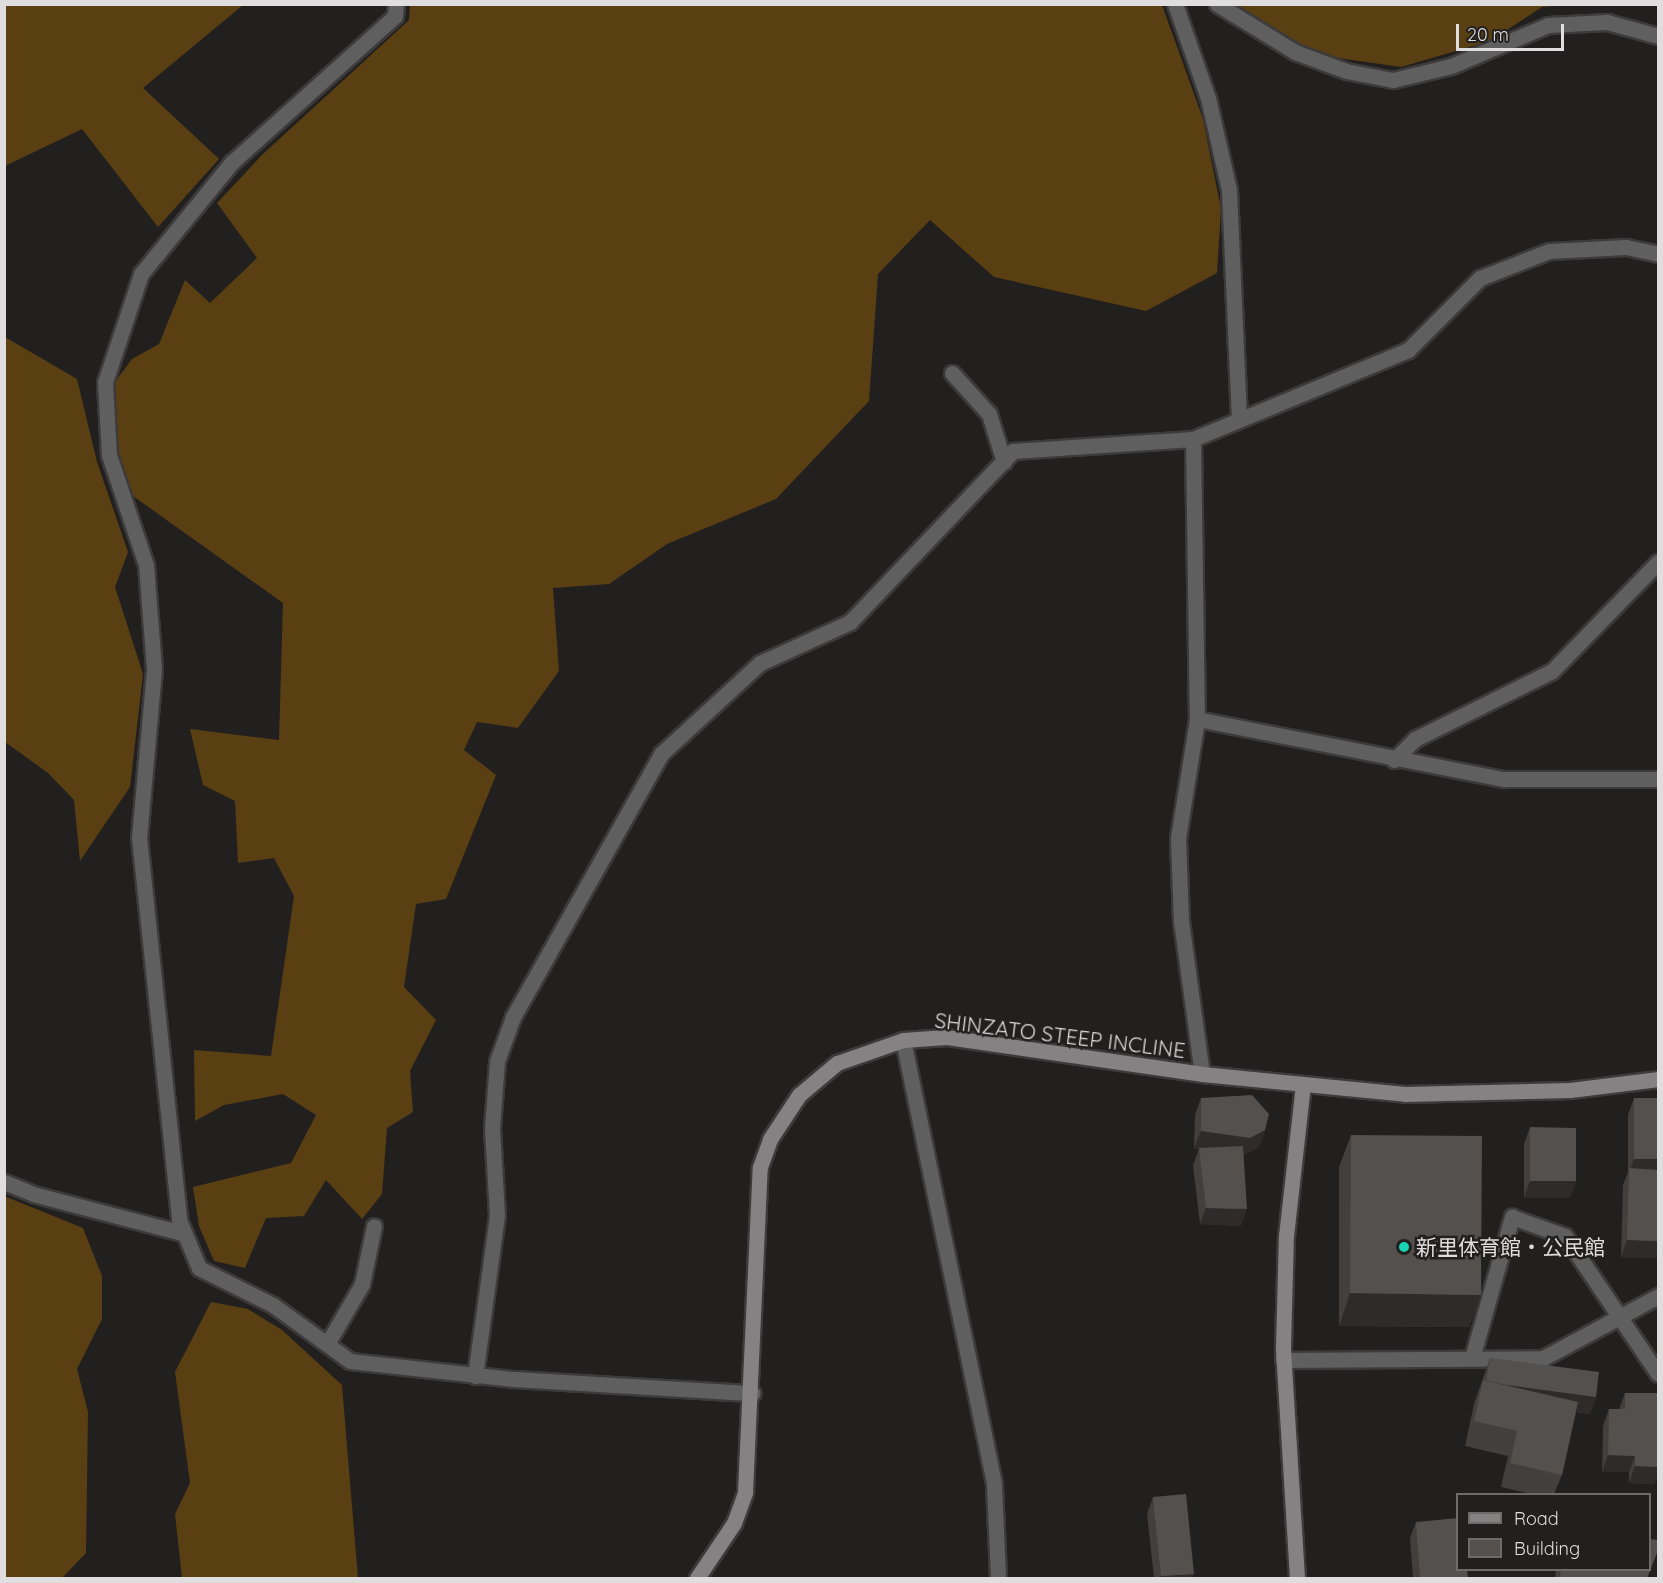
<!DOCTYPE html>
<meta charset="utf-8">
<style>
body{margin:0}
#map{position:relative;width:1663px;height:1583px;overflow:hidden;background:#221f1f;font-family:Quicksand,"Noto Sans JP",sans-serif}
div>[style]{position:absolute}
.forest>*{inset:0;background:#5a3f13}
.roads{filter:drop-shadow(2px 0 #3c3a3a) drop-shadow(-2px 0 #3c3a3a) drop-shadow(0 2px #3c3a3a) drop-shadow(0 -2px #3c3a3a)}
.street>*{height:15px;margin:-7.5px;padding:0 7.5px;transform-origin:7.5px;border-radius:7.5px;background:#605f60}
.secondary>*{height:15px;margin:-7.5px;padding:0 7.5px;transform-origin:7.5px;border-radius:7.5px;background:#858284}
.wall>*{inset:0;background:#423f3d}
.shaded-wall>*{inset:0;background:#2e2b2a}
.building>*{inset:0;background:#53504e}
.dots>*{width:16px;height:16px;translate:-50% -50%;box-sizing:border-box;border:3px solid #221f1f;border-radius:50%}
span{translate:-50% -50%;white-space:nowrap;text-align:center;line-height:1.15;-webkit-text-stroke:5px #221f1f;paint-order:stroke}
.street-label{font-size:21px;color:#dfdddd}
.poi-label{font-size:21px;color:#dfdddd}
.left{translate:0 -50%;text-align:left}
.frame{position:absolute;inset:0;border:6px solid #dfdddd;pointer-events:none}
.legend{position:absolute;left:1456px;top:1493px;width:195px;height:78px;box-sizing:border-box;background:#221f1f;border:2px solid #6e6b6b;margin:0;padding:8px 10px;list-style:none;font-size:18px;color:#dfdddd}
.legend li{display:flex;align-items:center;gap:12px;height:30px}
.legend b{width:30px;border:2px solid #6e6b6b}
.scale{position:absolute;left:1456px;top:24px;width:108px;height:27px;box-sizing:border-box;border:3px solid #dfdddd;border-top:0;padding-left:8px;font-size:18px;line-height:21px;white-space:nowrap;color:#dfdddd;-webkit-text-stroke:4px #221f1f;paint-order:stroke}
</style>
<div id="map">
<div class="forest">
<i style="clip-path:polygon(5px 4px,243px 5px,143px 88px,219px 159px,158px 227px,82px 129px,5px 166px)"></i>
<i style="clip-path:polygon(410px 5px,1162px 5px,1203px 119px,1221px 209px,1217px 273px,1146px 311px,994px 277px,930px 220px,878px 274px,869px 401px,776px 499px,667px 544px,609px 584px,553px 588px,559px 671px,518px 728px,477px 722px,464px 750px,496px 775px,446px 899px,416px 904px,404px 987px,436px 1020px,410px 1071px,413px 1112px,387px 1128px,382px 1194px,362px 1219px,326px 1180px,304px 1216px,266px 1218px,245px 1268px,214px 1261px,199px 1226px,193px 1187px,291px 1163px,316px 1115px,283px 1094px,224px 1105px,195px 1121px,194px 1050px,271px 1056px,294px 896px,274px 858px,238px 863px,235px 801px,203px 785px,190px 729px,279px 740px,283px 603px,133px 496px,117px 451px,115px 382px,132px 359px,159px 344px,185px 280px,210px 303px,257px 258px,217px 203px,262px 155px,409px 20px)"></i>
<i style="clip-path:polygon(1231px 5px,1563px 5px,1542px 7px,1490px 41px,1401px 67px,1338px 58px,1289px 42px)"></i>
<i style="clip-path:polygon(5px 337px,77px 379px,97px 462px,128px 552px,115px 587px,143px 674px,130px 787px,80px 861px,74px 800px,48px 773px,5px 742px)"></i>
<i style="clip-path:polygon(4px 1196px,83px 1228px,102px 1276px,102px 1319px,77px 1369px,88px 1412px,86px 1553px,62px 1578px,5px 1578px)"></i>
<i style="clip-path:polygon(211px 1302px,248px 1309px,282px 1330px,342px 1385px,358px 1578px,182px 1578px,175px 1514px,190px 1483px,175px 1372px)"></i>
</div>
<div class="roads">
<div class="street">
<i style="left:396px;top:4px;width:12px;rotate:95deg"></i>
<i style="left:395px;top:16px;width:219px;rotate:138.1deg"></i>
<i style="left:232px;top:162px;width:144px;rotate:129.1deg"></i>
<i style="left:141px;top:274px;width:114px;rotate:108.4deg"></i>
<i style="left:105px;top:382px;width:73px;rotate:86.9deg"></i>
<i style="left:109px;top:455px;width:116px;rotate:71.4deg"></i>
<i style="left:146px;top:565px;width:105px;rotate:85.6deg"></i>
<i style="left:154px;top:670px;width:168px;rotate:95.1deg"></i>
<i style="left:139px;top:837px;width:385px;rotate:84deg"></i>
<i style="left:179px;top:1220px;width:52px;rotate:67.4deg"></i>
<i style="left:199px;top:1268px;width:83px;rotate:26.6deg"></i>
<i style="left:273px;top:1305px;width:95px;rotate:36deg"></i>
<i style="left:350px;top:1361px;width:165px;rotate:6.3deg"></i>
<i style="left:514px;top:1379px;width:239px;rotate:3.4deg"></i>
<i style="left:1175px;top:4px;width:100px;rotate:70.7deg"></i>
<i style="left:1208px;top:98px;width:94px;rotate:77.1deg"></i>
<i style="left:1229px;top:190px;width:226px;rotate:87.5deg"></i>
<i style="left:1217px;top:4px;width:92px;rotate:31.6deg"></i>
<i style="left:1295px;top:52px;width:54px;rotate:20.4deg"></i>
<i style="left:1346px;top:71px;width:48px;rotate:10.8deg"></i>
<i style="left:1393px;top:80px;width:60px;rotate:-13.6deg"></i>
<i style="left:1451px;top:66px;width:105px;rotate:-22.9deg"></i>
<i style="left:1548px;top:25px;width:59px;rotate:-2.9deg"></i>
<i style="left:1607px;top:22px;width:53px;rotate:15.4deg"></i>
<i style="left:952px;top:373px;width:55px;rotate:47.9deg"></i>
<i style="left:989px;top:414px;width:50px;rotate:72.6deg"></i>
<i style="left:1193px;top:439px;width:280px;rotate:89.2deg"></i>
<i style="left:1394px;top:760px;width:30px;rotate:-45deg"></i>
<i style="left:1415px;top:739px;width:153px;rotate:-26.4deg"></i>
<i style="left:1552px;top:671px;width:152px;rotate:-45.8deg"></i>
<i style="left:903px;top:1040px;width:454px;rotate:78.4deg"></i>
<i style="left:994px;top:1485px;width:93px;rotate:87.5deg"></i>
<i style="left:1202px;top:1074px;width:154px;rotate:-97.8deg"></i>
<i style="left:1181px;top:921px;width:83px;rotate:-92.1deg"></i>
<i style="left:1178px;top:838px;width:121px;rotate:-80.9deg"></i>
<i style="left:1197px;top:719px;width:313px;rotate:11.1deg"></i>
<i style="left:1504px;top:779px;width:154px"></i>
<i style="left:4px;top:1182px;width:31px;rotate:22deg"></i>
<i style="left:33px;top:1194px;width:157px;rotate:14.7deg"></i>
<i style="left:327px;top:1344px;width:69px;rotate:-59.7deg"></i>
<i style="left:362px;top:1284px;width:59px;rotate:-78.3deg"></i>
<i style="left:1472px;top:1358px;width:147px;rotate:-74.2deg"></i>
<i style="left:1512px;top:1217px;width:56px;rotate:19.7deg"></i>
<i style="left:1565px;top:1236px;width:166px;rotate:56deg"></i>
<i style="left:1283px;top:1360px;width:260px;rotate:-0.4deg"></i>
<i style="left:1543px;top:1358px;width:131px;rotate:-28.3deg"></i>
<i style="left:475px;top:1376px;width:162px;rotate:-82.2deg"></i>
<i style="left:497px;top:1215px;width:87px;rotate:-93.3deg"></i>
<i style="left:492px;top:1128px;width:67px;rotate:-85.7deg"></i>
<i style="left:497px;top:1061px;width:47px;rotate:-70deg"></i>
<i style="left:513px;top:1017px;width:302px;rotate:-60.6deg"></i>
<i style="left:661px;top:754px;width:134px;rotate:-42.6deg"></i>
<i style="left:760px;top:663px;width:99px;rotate:-24.5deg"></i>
<i style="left:850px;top:622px;width:236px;rotate:-46.4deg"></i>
<i style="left:1013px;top:451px;width:180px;rotate:-3.8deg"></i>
<i style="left:1193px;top:439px;width:233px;rotate:-22.5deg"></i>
<i style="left:1408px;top:350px;width:102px;rotate:-45deg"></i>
<i style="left:1480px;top:278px;width:74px;rotate:-21.4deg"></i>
<i style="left:1549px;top:251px;width:77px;rotate:-3deg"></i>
<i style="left:1626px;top:247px;width:33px;rotate:12deg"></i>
</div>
<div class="secondary">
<i style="left:697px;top:1578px;width:66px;rotate:-56.1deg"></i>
<i style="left:734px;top:1523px;width:33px;rotate:-70deg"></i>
<i style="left:745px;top:1492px;width:325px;rotate:-87.4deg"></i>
<i style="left:760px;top:1167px;width:30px;rotate:-70deg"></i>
<i style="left:770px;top:1139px;width:53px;rotate:-56.6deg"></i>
<i style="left:799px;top:1095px;width:50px;rotate:-40.1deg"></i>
<i style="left:837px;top:1063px;width:70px;rotate:-19.2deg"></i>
<i style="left:903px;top:1040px;width:43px;rotate:-4deg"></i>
<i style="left:946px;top:1037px;width:259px;rotate:8.2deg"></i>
<i style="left:1202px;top:1074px;width:204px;rotate:5.6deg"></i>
<i style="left:1405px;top:1094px;width:165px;rotate:-1.4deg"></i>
<i style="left:1570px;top:1090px;width:89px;rotate:-7.1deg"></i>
<i style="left:1297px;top:1578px;width:231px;rotate:-93.5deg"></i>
<i style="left:1283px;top:1347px;width:111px;rotate:-88.5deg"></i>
<i style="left:1286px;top:1236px;width:152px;rotate:-83.6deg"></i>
</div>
</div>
<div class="wall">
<i style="clip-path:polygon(1201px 1098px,1265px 1130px,1259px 1147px,1243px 1155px,1241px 1226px,1200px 1224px,1193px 1165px,1199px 1149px,1194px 1148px,1195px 1115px)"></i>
<i style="clip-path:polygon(1634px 1098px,1659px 1098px,1659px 1258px,1621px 1257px,1623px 1185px,1628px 1172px,1628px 1115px)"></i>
<i style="clip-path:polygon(1530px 1127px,1576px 1181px,1570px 1198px,1524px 1198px,1524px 1144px)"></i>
<i style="clip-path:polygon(1351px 1135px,1481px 1295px,1469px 1327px,1339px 1326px,1339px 1167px)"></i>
<i style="clip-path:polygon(1490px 1358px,1596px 1397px,1590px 1414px,1576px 1412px,1562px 1475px,1554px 1494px,1531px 1494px,1501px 1487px,1508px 1456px,1465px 1446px,1474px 1404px)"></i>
<i style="clip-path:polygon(1625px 1393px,1659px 1393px,1659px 1472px,1654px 1484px,1629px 1483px,1629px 1472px,1602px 1472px,1603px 1426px,1609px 1409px,1619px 1409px)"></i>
<i style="clip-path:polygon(1153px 1497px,1192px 1578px,1154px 1578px,1147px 1514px)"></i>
<i style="clip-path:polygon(1416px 1522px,1468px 1578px,1413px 1578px,1410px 1538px)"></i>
<i style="clip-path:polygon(1556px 1569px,1650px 1569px,1647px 1578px,1555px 1578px)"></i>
</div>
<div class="shaded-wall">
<i style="clip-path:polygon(1265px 1130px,1259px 1147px,1243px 1155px,1194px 1148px,1201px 1131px)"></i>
<i style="clip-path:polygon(1634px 1159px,1659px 1159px,1659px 1176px,1629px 1173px)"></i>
<i style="clip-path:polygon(1530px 1181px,1576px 1181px,1570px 1198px,1524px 1198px)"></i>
<i style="clip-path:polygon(1206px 1208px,1247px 1209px,1241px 1226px,1200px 1224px)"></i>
<i style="clip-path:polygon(1627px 1240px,1659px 1241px,1659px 1258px,1621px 1257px)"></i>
<i style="clip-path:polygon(1350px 1293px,1481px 1295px,1469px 1327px,1339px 1326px)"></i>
<i style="clip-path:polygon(1486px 1382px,1596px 1397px,1590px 1414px,1480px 1399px)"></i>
<i style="clip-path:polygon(1608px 1455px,1635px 1456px,1629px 1472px,1602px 1472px)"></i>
<i style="clip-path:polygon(1635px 1466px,1659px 1467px,1659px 1472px,1654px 1484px,1629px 1483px)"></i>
<i style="clip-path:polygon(1194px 1574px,1192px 1578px,1160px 1578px,1161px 1576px)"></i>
</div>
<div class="building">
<i style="clip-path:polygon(1252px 1095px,1269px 1114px,1265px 1130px,1250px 1138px,1201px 1131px,1201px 1098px)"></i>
<i style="clip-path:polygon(1634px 1098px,1659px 1098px,1659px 1159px,1634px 1159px)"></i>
<i style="clip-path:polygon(1530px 1127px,1576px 1128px,1576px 1181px,1530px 1181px)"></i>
<i style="clip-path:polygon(1351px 1135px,1482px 1136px,1481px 1295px,1350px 1293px)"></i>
<i style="clip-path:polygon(1243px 1146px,1247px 1209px,1206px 1208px,1199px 1148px)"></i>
<i style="clip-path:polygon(1629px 1168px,1659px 1170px,1659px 1241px,1627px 1240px)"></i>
<i style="clip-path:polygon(1490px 1358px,1599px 1372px,1596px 1397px,1507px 1385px,1486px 1380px)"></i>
<i style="clip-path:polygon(1483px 1380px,1578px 1402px,1562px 1475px,1510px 1463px,1517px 1431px,1474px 1421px)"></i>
<i style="clip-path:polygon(1625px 1393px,1659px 1393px,1659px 1467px,1635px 1466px,1635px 1456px,1608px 1455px,1609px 1409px,1625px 1409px)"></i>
<i style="clip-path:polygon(1186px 1494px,1194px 1574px,1161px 1576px,1153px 1497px)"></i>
<i style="clip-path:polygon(1458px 1518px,1458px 1569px,1467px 1569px,1468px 1578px,1420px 1578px,1416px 1522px)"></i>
<i style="clip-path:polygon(1650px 1539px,1659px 1540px,1659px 1548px,1647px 1578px,1560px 1578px,1561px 1569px,1650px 1569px)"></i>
</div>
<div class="dots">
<i style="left:1404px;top:1247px;background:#18d5b2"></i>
</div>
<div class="street-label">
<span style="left:1060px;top:1035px;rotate:7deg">SHINZATO STEEP INCLINE</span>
</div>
<div class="poi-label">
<span class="left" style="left:1416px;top:1247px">新里体育館・公民館</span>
</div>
<div class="frame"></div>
<ul class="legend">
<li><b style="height:8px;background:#858284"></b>Road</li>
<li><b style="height:16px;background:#53504e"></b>Building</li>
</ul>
<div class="scale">20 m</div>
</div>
